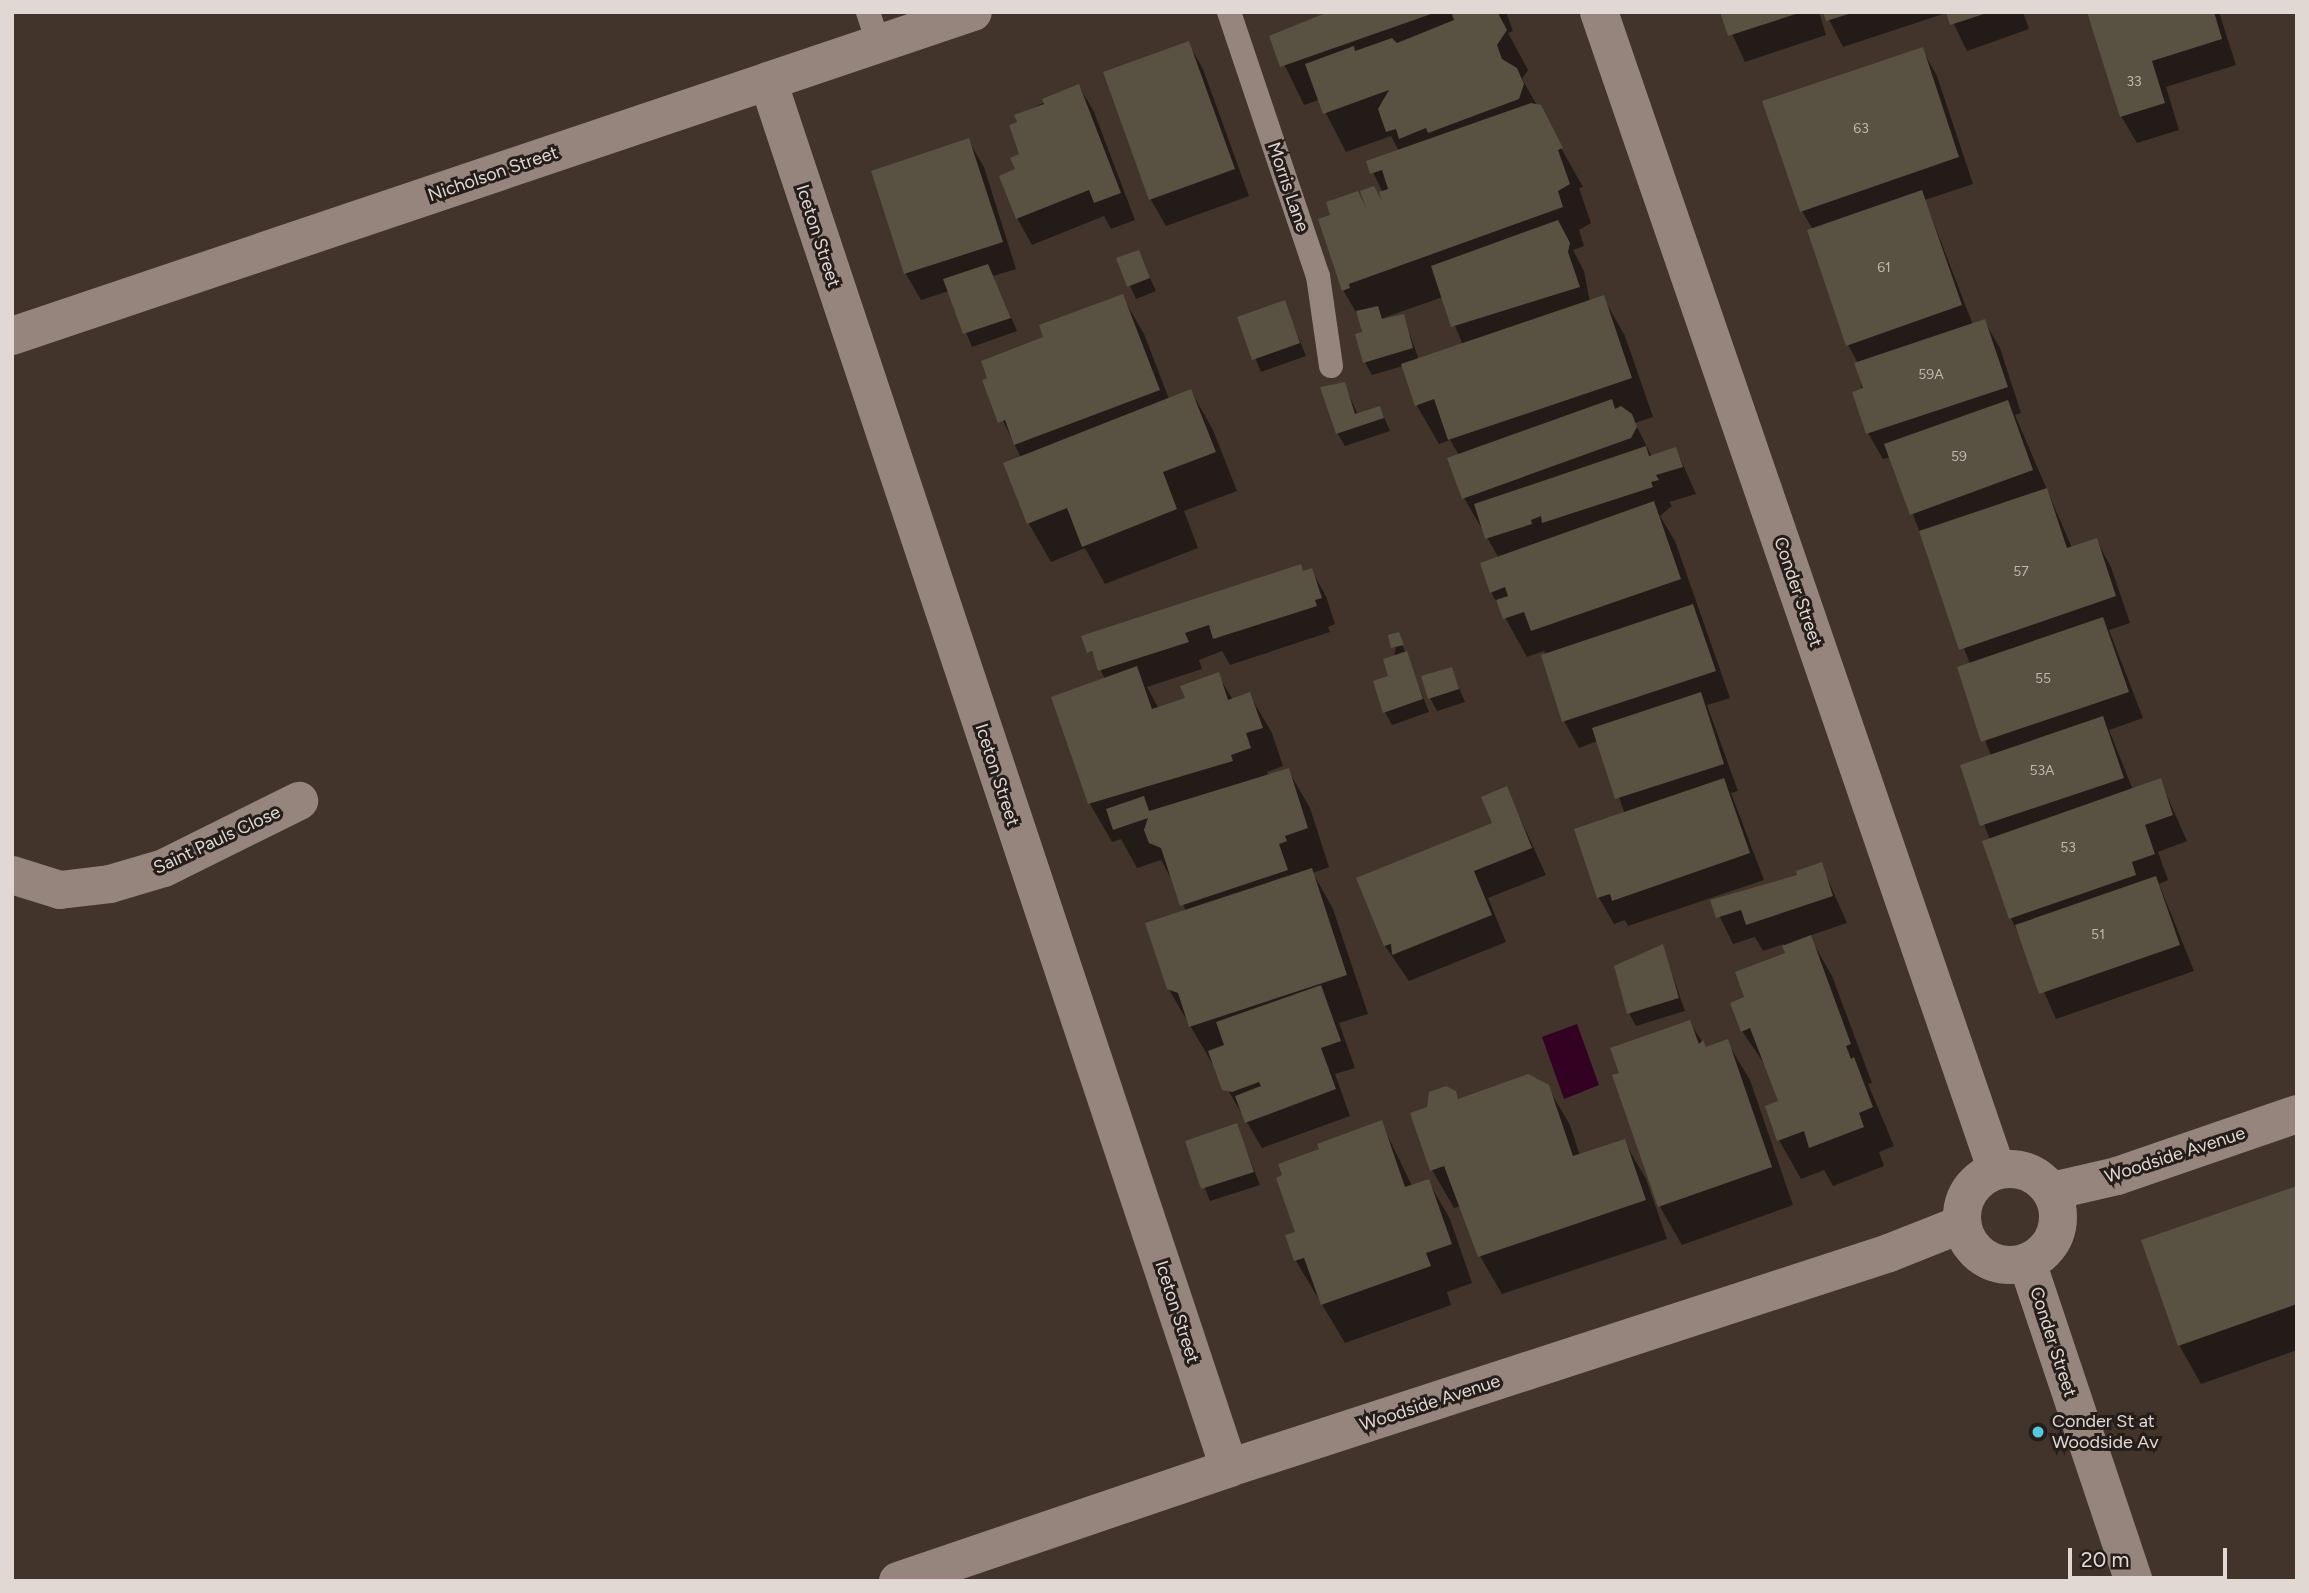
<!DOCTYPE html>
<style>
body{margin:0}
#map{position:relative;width:2309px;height:1593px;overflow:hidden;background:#42342b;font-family:Figtree,sans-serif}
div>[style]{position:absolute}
.water>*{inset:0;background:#330222}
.shadow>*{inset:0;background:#0007}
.building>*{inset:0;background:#595142}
.service>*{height:24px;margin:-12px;padding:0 12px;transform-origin:12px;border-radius:12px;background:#96857c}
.minor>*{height:38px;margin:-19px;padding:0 19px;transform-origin:19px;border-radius:19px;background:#96857c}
.minor>.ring{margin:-19px;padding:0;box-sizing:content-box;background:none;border:38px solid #96857c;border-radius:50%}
.tertiary>*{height:38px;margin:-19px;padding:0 19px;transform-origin:19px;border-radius:19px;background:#96857c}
.dots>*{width:19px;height:19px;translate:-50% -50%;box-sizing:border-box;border:4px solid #241d19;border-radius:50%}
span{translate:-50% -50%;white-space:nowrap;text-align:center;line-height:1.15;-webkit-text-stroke:6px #241d19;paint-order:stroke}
.number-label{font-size:14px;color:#bfb6af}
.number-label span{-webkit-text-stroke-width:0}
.street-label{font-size:18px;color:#e1d8d3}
.poi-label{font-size:18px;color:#e1d8d3}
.left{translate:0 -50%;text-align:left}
.frame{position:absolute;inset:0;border:14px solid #e1d8d3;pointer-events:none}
.scale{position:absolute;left:2068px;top:1548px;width:159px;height:32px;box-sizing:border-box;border:4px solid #e1d8d3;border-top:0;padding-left:9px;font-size:21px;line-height:24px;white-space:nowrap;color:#e1d8d3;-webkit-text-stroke:5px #241d19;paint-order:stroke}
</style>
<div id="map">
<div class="water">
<i style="clip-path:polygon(1577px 1024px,1599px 1085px,1564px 1099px,1542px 1037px)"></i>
</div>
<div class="shadow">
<i style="clip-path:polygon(evenodd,1330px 12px,1506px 12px,1513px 31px,1508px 33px,1528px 70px,1522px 79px,1583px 187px,1579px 188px,1591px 223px,1579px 230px,1584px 246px,1573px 250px,1584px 271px,1590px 302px,1603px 297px,1625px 336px,1653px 417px,1635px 423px,1652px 457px,1676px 449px,1696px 494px,1669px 502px,1672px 506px,1660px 516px,1675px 541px,1730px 698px,1707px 705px,1738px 791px,1731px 793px,1764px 880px,1628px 926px,1625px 920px,1614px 924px,1599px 898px,1576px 830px,1625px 814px,1598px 741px,1579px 748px,1564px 721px,1547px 655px,1544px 651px,1527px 657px,1491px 592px,1499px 558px,1464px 498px,1459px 455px,1450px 440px,1439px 444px,1417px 406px,1403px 366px,1372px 375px,1365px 362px,1360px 319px,1343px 290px,1365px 206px,1384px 207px,1383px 193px,1368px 162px,1399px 151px,1391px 136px,1346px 152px,1319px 100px,1304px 105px,1271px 37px,1330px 12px,1443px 297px,1463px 345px,1419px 360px,1403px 316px,1380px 319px,1443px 297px)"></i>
<i style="clip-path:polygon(1722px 12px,1819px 12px,1826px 35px,1745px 62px)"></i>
<i style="clip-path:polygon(1825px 12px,1943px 12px,1943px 14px,1843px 47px)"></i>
<i style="clip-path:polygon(1948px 12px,2023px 12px,2029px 29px,1967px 51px)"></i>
<i style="clip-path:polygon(2088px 12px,2219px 12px,2236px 65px,2166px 87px,2179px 130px,2137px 143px,2121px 116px)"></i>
<i style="clip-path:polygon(1188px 43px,1203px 69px,1249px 196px,1166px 226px,1151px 200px,1105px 73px)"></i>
<i style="clip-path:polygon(1922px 49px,1937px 76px,1973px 184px,1925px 200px,1973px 325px,1984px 321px,2000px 348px,2021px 413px,2015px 415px,2072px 548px,2096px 540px,2111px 567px,2130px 623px,2109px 630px,2143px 718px,2109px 730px,2133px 790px,2160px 780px,2187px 841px,2158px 852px,2168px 880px,2159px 884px,2194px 971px,2056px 1019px,2011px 918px,1984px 842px,1990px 840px,1962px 766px,1991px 756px,1959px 668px,1970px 664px,1891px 457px,1883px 459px,1868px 433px,1858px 363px,1848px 345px,1813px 230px,1802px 211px)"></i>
<i style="clip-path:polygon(1079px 86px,1094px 112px,1135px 220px,1111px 229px,1104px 216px,1032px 245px,1017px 218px,1022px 155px,1016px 116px)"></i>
<i style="clip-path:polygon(968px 140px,984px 167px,1016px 269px,993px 276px,1017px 331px,972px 347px,949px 291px,921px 300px,906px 274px,873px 172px)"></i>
<i style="clip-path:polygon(1138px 252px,1156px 291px,1136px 299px,1118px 259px)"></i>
<i style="clip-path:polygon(1122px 296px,1144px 334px,1169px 399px,1191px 391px,1213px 430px,1237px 491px,1184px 511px,1198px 548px,1105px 584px,1085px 548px,1051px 562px,1029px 524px,1005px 464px,1021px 458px,984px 381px,1045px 338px)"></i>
<i style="clip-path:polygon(1284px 302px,1306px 356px,1261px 372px,1239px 318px)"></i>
<i style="clip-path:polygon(1344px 384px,1358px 415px,1380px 408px,1390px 431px,1345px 446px,1337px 433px)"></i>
<i style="clip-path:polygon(1300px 566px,1304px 573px,1311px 570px,1326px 596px,1335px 624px,1328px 627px,1330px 632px,1230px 665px,1222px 651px,1199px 660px,1202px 669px,1147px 687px,1159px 709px,1187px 699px,1218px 675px,1233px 700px,1249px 694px,1272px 733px,1283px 766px,1267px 772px,1268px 776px,1288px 770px,1310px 808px,1329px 867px,1313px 873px,1333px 909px,1368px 1014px,1339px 1023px,1355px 1068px,1335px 1074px,1350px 1116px,1262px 1148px,1168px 988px,1186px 911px,1173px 882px,1161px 860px,1137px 868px,1121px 839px,1112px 842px,1090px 804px,1053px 698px,1105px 679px,1084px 637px)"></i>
<i style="clip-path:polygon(1398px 634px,1429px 712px,1392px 725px,1385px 712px)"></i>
<i style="clip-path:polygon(1451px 669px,1465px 702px,1437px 711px,1430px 698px)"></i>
<i style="clip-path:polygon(1507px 789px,1546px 875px,1488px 898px,1506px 942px,1409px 981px,1385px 946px,1494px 824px)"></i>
<i style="clip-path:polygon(1821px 864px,1847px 923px,1809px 936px,1832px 976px,1872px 1083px,1868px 1084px,1894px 1146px,1879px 1152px,1884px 1166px,1833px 1186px,1824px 1170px,1801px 1179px,1779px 1140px,1780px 1102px,1767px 1068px,1742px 1031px,1746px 998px,1787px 954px,1784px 944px,1763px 951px,1755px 937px,1733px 944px,1712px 901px,1800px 876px)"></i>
<i style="clip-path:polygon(1662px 946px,1685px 1011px,1636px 1026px,1629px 1013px)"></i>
<i style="clip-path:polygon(1690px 1023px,1707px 1049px,1727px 1042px,1750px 1080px,1793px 1205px,1682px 1245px,1660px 1207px,1614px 1076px)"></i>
<i style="clip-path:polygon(1547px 1086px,1570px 1125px,1580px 1156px,1624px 1141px,1646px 1179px,1667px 1239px,1502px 1294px,1480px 1256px,1461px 1206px,1454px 1208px,1432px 1170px,1429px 1108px,1454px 1092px,1459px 1100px)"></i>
<i style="clip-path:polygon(1381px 1122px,1412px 1186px,1428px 1181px,1450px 1219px,1472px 1283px,1447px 1292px,1451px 1305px,1345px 1343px,1296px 1261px,1287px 1236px,1297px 1233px,1322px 1150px)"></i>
<i style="clip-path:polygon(1236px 1125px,1260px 1185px,1210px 1201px,1187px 1142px)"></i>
<i style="clip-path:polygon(2297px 1188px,2297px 1350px,2201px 1384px,2179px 1345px)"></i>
</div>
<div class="building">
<i style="clip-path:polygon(1328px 12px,1434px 12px,1434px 13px,1280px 67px,1269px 36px)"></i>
<i style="clip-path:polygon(1451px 12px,1498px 13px,1507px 30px,1497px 45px,1502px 59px,1517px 68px,1524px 84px,1519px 99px,1428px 133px,1426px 128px,1399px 139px,1396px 129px,1386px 132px,1378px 109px,1389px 90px,1323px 114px,1305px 64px,1354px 46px,1355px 51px,1392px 38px,1397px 43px,1454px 20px)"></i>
<i style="clip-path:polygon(1720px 12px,1799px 12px,1799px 13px,1728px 36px)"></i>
<i style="clip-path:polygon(1823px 12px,1852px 12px,1852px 13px,1826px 21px)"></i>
<i style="clip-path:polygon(1946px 12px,1987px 12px,1987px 13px,1950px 25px)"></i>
<i style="clip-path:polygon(2087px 12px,2214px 12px,2222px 39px,2152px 61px,2165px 103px,2120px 117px)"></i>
<i style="clip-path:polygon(1189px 41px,1235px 169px,1149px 200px,1103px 72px)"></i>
<i style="clip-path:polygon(1923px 47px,1959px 157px,1800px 212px,1762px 101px)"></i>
<i style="clip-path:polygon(1079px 84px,1121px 193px,1094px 203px,1089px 190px,1016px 219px,999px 176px,1015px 169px,1010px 158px,1019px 154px,1009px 125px,1017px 122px,1014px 115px,1044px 104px,1042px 99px)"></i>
<i style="clip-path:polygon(1531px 103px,1541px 105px,1563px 148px,1558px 150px,1570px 184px,1558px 191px,1563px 207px,1349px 284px,1350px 288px,1342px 291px,1318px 219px,1330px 215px,1326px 202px,1358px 191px,1366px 208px,1360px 191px,1374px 186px,1382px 201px,1379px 192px,1388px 189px,1382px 170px,1370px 174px,1366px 161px)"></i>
<i style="clip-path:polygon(969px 138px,1003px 242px,904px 274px,871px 171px)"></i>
<i style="clip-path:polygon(1922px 190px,1962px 305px,1846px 346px,1807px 230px)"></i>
<i style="clip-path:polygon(1558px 220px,1570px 243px,1568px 252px,1580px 287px,1451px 327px,1431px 266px)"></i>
<i style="clip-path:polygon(1139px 250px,1150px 278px,1127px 287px,1116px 258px)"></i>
<i style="clip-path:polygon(988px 264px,1011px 318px,963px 334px,943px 279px)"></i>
<i style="clip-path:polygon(1123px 294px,1160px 390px,1014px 445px,1005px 420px,998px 423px,982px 380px,987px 378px,981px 361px,1043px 337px,1039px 325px)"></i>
<i style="clip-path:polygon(1604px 295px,1632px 378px,1448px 440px,1434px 399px,1415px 406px,1401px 364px)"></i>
<i style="clip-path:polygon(1285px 300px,1300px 343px,1252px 360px,1237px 317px)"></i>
<i style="clip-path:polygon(1378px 306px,1382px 319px,1404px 314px,1413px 348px,1363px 363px,1355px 334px,1362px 332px,1356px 311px)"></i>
<i style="clip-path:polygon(1985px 319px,2008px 387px,1866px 434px,1852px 392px,1863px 388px,1854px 363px)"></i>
<i style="clip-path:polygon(1345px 382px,1355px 414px,1380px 406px,1384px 418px,1336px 434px,1320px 387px)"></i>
<i style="clip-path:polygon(1191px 389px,1216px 452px,1163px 472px,1177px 509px,1082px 547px,1067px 508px,1027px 524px,1003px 463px)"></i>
<i style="clip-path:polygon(1612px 399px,1615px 409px,1621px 406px,1632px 414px,1637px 427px,1631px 438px,1462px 499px,1447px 458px)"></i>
<i style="clip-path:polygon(2008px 400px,2033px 470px,1910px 515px,1884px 444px)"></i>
<i style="clip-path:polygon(1646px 446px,1649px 456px,1676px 447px,1683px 467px,1656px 475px,1659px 480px,1651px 482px,1653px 487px,1542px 523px,1541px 516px,1531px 520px,1532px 524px,1485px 539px,1474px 504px)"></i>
<i style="clip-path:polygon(2047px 488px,2067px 548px,2097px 538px,2116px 596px,1959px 650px,1919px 531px)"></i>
<i style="clip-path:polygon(1654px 501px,1681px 579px,1531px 631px,1524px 612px,1503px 619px,1496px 600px,1508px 596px,1505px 587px,1490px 593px,1480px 563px)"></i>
<i style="clip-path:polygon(1301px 564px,1303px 571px,1312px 568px,1322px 598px,1315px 600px,1317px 606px,1213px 639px,1209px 625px,1185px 633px,1189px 642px,1098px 671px,1092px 651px,1087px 653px,1081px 636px)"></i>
<i style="clip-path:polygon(1693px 604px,1716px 671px,1562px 722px,1541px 655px)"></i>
<i style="clip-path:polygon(2103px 617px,2129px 692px,1981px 742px,1957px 667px)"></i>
<i style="clip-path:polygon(1399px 632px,1404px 645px,1391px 648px,1388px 635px)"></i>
<i style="clip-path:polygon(1407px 651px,1423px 699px,1383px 713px,1373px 681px,1388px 676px,1383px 659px)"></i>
<i style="clip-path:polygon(1137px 666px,1152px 709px,1185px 698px,1180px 686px,1219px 672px,1228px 700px,1250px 692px,1263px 728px,1246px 733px,1251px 748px,1231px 755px,1233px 761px,1088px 804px,1051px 697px)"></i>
<i style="clip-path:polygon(1452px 667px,1459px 689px,1428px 699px,1421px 676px)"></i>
<i style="clip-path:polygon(1701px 692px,1724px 764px,1615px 799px,1592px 728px)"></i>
<i style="clip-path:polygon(2103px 716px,2124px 778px,1980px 826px,1960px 765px)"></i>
<i style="clip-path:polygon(1289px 768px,1308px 828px,1285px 836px,1287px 841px,1279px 844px,1288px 870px,1180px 906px,1161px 848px,1149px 843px,1144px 830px,1148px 818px,1113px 830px,1106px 809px,1144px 796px,1149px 811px)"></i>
<i style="clip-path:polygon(1724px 778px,1750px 853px,1612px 901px,1610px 894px,1597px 898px,1574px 829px)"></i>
<i style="clip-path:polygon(2161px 778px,2173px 815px,2145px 825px,2155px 854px,2132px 862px,2136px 875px,2009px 919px,1982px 841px)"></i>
<i style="clip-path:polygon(1507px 786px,1532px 848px,1474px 871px,1492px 915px,1392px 955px,1391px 944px,1384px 946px,1356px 878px,1492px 823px,1481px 797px)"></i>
<i style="clip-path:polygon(1822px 862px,1833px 896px,1746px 925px,1741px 910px,1716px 918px,1710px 900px,1797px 875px,1796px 871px)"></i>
<i style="clip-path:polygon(1312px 868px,1347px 975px,1189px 1027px,1178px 993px,1167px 989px,1145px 923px)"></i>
<i style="clip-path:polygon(2156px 876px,2180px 945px,2039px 994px,2015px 925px)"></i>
<i style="clip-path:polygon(1811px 935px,1851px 1044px,1846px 1046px,1851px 1059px,1854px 1057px,1873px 1107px,1859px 1113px,1864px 1127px,1809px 1148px,1804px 1131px,1777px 1141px,1765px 1106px,1778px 1101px,1750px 1028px,1741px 1032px,1730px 1003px,1744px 997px,1735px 972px,1785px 953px,1782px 946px)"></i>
<i style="clip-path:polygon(1663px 944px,1679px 998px,1627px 1014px,1614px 966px)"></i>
<i style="clip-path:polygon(1321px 985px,1341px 1041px,1321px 1048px,1336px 1089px,1245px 1123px,1235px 1096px,1261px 1086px,1259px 1082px,1232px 1092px,1222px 1090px,1208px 1051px,1224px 1045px,1216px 1022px)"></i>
<i style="clip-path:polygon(1690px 1020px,1699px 1044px,1703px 1040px,1706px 1047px,1728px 1039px,1772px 1167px,1658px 1207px,1612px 1075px,1619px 1073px,1610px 1048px)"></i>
<i style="clip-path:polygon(1528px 1074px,1549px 1085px,1573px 1156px,1625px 1139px,1646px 1200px,1478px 1257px,1444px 1166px,1430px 1171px,1410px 1113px,1427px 1107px,1429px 1092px,1446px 1086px,1456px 1091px,1458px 1099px)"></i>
<i style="clip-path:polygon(1382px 1120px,1405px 1187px,1429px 1179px,1452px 1244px,1426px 1253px,1431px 1266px,1321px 1305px,1304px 1258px,1294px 1261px,1285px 1235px,1295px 1232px,1276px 1178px,1282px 1175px,1278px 1164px,1319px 1149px,1317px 1144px)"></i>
<i style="clip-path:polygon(1237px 1123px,1254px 1172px,1201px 1189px,1185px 1141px)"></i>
<i style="clip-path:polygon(2297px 1186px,2297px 1304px,2178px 1346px,2141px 1240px)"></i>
</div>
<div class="service">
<i style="left:868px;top:12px;width:33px;rotate:72deg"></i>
<i style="left:1229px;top:12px;width:279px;rotate:71.4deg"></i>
<i style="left:1318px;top:276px;width:91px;rotate:81.8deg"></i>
</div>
<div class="minor">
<i style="left:1599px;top:12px;width:1225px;rotate:71.05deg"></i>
<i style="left:768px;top:81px;width:1462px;rotate:71.61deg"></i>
<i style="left:12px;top:875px;width:50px;rotate:17.4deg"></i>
<i style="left:60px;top:890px;width:50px;rotate:-6.8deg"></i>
<i style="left:110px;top:884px;width:56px;rotate:-16.5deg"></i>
<i style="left:164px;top:868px;width:151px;rotate:-26.4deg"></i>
<i class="ring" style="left:1962px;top:1169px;width:58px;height:58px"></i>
<i style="left:2052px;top:1191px;width:67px;rotate:-13deg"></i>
<i style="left:2117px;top:1176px;width:190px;rotate:-19deg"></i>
<i style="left:2027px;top:1262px;width:336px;rotate:71.5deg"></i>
<i style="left:898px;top:1581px;width:350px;rotate:-18.8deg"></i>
<i style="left:1229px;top:1468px;width:694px;rotate:-18.04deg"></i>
<i style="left:1889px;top:1253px;width:79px;rotate:-21.7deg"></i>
</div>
<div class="tertiary">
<i style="left:12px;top:336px;width:1014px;rotate:-18.63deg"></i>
</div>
<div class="dots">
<i style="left:2038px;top:1432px;background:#56c9e0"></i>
</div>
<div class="number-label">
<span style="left:2134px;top:82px">33</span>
<span style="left:1861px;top:129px">63</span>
<span style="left:1884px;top:268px">61</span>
<span style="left:1931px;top:375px">59A</span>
<span style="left:1959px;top:457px">59</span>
<span style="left:2021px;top:572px">57</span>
<span style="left:2043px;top:679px">55</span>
<span style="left:2042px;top:771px">53A</span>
<span style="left:2068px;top:848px">53</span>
<span style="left:2098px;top:935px">51</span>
</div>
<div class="street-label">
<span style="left:493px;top:174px;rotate:-19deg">Nicholson Street</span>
<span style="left:1288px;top:187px;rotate:71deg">Morris Lane</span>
<span style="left:818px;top:236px;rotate:72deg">Iceton Street</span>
<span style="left:1798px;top:592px;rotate:71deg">Conder Street</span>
<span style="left:997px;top:775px;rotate:72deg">Iceton Street</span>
<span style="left:217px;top:840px;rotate:-25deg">Saint Pauls Close</span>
<span style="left:2175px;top:1155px;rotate:-18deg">Woodside Avenue</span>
<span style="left:1177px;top:1312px;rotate:72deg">Iceton Street</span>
<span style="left:2053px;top:1342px;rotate:72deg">Conder Street</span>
<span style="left:1430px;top:1403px;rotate:-18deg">Woodside Avenue</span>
</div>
<div class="poi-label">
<span class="left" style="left:2052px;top:1432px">Conder St at<br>Woodside Av</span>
</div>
<div class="frame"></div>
<div class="scale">20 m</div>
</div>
